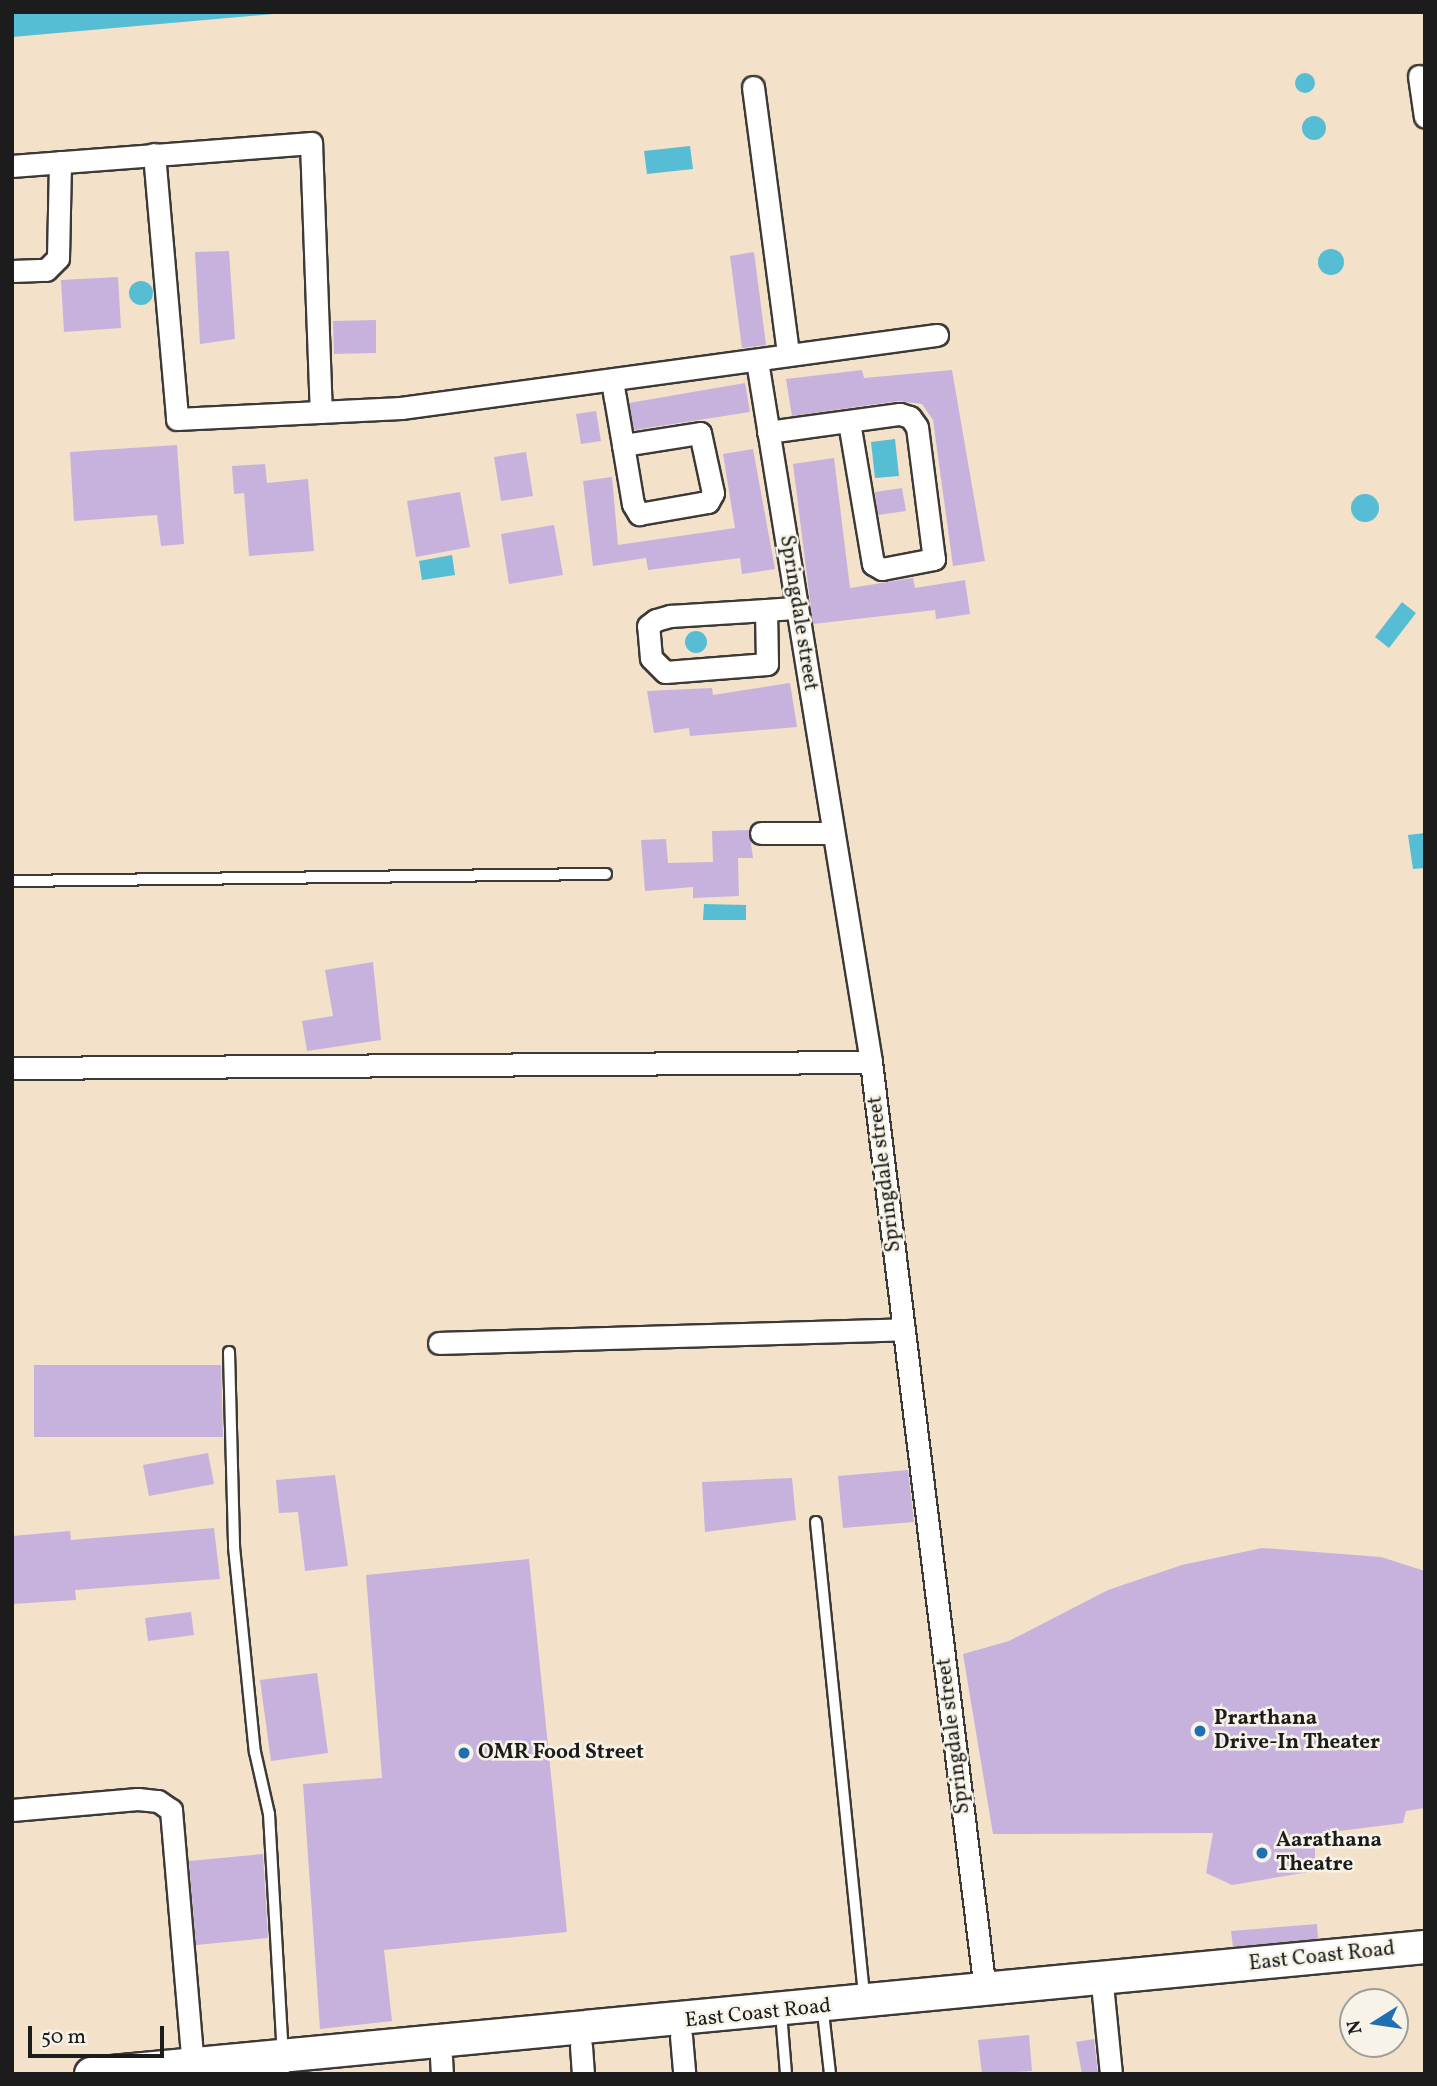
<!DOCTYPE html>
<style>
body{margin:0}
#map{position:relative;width:1437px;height:2086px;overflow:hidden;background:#f4e1c9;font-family:Vollkorn,serif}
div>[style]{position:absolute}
.water>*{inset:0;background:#56bdd4}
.round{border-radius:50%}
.building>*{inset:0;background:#c6b2dc}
.roads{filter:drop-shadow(2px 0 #3c3a36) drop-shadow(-2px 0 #3c3a36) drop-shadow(0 2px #3c3a36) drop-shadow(0 -2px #3c3a36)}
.service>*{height:10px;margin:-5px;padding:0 5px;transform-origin:5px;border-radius:5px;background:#fff}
.minor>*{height:21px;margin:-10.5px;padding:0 10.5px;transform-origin:10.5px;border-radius:10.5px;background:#fff}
.primary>*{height:32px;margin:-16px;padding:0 16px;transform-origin:16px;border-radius:16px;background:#fff}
.dots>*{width:19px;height:19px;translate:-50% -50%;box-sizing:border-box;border:4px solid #f7f3e8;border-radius:50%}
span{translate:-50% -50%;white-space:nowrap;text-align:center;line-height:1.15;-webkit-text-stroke:5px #f7f3e8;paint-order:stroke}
.street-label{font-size:21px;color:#1c1c1c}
.poi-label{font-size:21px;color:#1c1c1c;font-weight:700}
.left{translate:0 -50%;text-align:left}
.frame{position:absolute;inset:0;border:14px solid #1c1c1c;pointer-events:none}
.north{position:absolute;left:1339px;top:1988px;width:70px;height:70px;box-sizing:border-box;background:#f7f3e8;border:2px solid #9f9d96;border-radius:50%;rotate:258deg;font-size:19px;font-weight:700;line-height:28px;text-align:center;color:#1c1c1c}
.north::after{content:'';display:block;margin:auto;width:24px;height:32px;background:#1f6fb2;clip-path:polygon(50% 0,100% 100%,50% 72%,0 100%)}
.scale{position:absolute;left:28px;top:2026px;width:136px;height:32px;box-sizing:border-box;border:4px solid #1c1c1c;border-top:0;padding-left:9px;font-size:21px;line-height:24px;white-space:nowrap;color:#1c1c1c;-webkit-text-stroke:5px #f7f3e8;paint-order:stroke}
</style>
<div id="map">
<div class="water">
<i style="clip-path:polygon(12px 12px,296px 12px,12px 37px)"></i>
<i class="round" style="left:1295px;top:73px;width:20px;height:20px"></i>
<i class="round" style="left:1302px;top:116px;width:24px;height:24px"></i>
<i style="clip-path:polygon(690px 146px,693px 169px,647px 174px,644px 151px)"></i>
<i class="round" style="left:1318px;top:249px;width:26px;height:26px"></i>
<i class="round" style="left:129px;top:281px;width:24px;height:24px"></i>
<i style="clip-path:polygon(895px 439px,899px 476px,875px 478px,871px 442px)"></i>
<i class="round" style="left:1351px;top:494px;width:28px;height:28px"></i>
<i style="clip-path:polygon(452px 555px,455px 575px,422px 580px,419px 561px)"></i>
<i style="clip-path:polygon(1402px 602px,1416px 613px,1389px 648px,1375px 637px)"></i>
<i class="round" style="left:685px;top:631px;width:22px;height:22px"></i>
<i style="clip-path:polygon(1425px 833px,1425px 868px,1413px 869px,1408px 835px)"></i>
<i style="clip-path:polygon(704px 904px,746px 905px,746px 920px,703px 920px)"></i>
</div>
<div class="building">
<i style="clip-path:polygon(229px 251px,235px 339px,200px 344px,195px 252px)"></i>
<i style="clip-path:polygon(754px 252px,766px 345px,742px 348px,730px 256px)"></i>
<i style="clip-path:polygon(118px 277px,121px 328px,64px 332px,61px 280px)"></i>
<i style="clip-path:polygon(376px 320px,376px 353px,334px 354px,333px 321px)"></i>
<i style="clip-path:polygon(862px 370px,864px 378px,952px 370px,985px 561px,953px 566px,933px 420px,922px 404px,898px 401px,792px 416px,786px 379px)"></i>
<i style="clip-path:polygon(745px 383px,750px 412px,634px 430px,629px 403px)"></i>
<i style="clip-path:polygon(596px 411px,601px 441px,581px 444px,576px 414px)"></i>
<i style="clip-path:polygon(177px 445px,184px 544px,161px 546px,157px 515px,74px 521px,70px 452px)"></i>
<i style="clip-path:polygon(753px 449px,775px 569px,742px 574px,740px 558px,648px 570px,646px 558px,593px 566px,583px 481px,612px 477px,618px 545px,735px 528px,723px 454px)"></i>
<i style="clip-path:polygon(526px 452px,533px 496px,501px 501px,494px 457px)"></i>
<i style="clip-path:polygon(834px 458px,850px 588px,913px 578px,915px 588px,965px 580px,970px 614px,936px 619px,935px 610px,813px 624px,793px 464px)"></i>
<i style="clip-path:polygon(265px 464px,267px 483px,308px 479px,314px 551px,249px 556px,244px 493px,234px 494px,232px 466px)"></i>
<i style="clip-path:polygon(902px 488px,906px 511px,878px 515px,875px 492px)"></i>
<i style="clip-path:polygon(460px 492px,470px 547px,416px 557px,407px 501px)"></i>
<i style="clip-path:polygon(554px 525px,563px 575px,509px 584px,501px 534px)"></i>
<i style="clip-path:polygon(790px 683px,797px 727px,690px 736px,689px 728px,654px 733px,647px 691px,712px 688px,713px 695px)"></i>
<i style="clip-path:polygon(749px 830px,753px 858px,738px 858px,739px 896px,693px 898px,693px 887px,645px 891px,641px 840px,666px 839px,668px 863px,713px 862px,712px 831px)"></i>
<i style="clip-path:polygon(373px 962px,381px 1040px,307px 1051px,302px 1021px,333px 1016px,325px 970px)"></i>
<i style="clip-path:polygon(34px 1365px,221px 1365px,223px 1437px,34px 1437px)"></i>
<i style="clip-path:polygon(208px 1453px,214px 1484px,149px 1496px,143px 1465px)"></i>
<i style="clip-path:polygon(908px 1470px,914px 1522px,843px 1528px,838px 1476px)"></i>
<i style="clip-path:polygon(335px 1475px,348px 1566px,305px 1571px,298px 1512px,279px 1513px,276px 1480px)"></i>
<i style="clip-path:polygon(792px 1478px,796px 1520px,705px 1532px,702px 1482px)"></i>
<i style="clip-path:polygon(214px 1528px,220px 1579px,75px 1590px,76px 1600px,12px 1604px,12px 1536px,70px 1531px,71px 1540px)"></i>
<i style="clip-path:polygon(1262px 1548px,1381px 1557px,1425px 1571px,1425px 1808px,1406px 1811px,1403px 1823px,1315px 1834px,1315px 1871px,1232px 1885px,1206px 1873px,1213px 1833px,993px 1834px,963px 1654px,1009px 1641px,1108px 1590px,1182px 1565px)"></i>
<i style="clip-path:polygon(529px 1559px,567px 1932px,384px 1950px,392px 2021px,320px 2029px,303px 1784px,382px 1778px,366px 1575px)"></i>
<i style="clip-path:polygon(191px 1612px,194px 1635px,148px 1641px,145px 1618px)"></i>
<i style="clip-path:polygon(317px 1673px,328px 1753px,271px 1761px,260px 1680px)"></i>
<i style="clip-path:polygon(263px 1854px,268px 1938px,196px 1945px,189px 1861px)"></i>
<i style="clip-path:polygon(1317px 1924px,1318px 1939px,1233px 1947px,1231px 1931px)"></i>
<i style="clip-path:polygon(1029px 2035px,1032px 2071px,982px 2074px,978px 2040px)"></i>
<i style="clip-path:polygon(1094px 2039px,1098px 2074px,1082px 2074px,1076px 2042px)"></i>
</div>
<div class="roads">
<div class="service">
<i style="left:12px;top:881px;width:594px;rotate:-0.68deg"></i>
<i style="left:229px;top:1352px;width:195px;rotate:88.5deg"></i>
<i style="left:234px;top:1547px;width:206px;rotate:84.2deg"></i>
<i style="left:255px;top:1752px;width:64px;rotate:77.3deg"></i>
<i style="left:269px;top:1814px;width:258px;rotate:86.7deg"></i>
<i style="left:816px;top:1522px;width:477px;rotate:84.2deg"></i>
<i style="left:824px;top:2021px;width:53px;rotate:83.5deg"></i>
<i style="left:782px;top:2025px;width:49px;rotate:85.3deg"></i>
</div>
<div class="minor">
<i style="left:1419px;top:76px;width:41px;rotate:81.7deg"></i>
<i style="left:753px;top:87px;width:267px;rotate:82.5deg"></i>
<i style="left:154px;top:154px;width:266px;rotate:85deg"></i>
<i style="left:177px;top:419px;width:224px;rotate:-2.8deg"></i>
<i style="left:401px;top:408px;width:541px;rotate:-7.76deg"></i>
<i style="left:12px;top:166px;width:300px;rotate:-4.4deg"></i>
<i style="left:311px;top:143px;width:269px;rotate:87.9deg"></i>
<i style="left:12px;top:271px;width:34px;rotate:-2deg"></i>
<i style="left:46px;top:270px;width:17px;rotate:-45deg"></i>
<i style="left:58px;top:258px;width:96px;rotate:-88.8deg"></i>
<i style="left:757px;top:361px;width:710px;rotate:80.76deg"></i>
<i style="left:871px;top:1062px;width:935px;rotate:83deg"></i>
<i style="left:612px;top:380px;width:18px;rotate:81deg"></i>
<i style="left:615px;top:398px;width:48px;rotate:80.3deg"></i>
<i style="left:623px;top:445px;width:60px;rotate:80.4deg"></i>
<i style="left:633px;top:504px;width:12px;rotate:59deg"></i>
<i style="left:639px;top:514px;width:70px;rotate:-9.9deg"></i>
<i style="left:708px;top:502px;width:10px;rotate:-61deg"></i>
<i style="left:713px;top:493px;width:61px;rotate:-102.2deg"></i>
<i style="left:700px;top:433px;width:78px;rotate:171.1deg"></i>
<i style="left:768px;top:432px;width:133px;rotate:-7.8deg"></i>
<i style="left:900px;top:414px;width:10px;rotate:17deg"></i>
<i style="left:910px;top:417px;width:12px;rotate:55deg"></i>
<i style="left:917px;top:427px;width:133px;rotate:82.7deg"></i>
<i style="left:934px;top:559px;width:53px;rotate:169.1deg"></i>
<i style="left:882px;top:569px;width:10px;rotate:-151deg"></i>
<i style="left:873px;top:564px;width:144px;rotate:-99.6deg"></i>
<i style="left:766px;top:610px;width:54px;rotate:88.9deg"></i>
<i style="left:767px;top:664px;width:102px;rotate:175.5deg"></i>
<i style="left:665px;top:672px;width:20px;rotate:-135deg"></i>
<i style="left:651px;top:658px;width:32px;rotate:-95deg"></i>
<i style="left:648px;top:626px;width:10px;rotate:-37deg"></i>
<i style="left:656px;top:620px;width:15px;rotate:-16deg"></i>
<i style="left:670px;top:616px;width:96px;rotate:-3.6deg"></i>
<i style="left:766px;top:610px;width:31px;rotate:-4deg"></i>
<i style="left:761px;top:833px;width:72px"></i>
<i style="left:12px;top:1068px;width:859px;rotate:-0.4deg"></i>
<i style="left:439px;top:1343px;width:465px;rotate:-1.7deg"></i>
<i style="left:12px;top:1810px;width:126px;rotate:-5deg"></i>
<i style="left:138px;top:1799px;width:20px;rotate:6deg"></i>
<i style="left:158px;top:1801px;width:16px;rotate:35deg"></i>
<i style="left:171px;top:1810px;width:256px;rotate:85.1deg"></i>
<i style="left:1103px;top:1994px;width:80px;rotate:84.3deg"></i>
<i style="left:681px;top:2036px;width:38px;rotate:85deg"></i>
<i style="left:581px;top:2046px;width:28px;rotate:86deg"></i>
<i style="left:441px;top:2057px;width:17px;rotate:87deg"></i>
</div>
<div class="primary">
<i style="left:91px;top:2074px;width:1340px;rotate:-5.44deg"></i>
</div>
</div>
<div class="dots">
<i style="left:1200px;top:1731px;background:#1f6fb2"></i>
<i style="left:464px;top:1753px;background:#1f6fb2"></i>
<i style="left:1262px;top:1853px;background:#1f6fb2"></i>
</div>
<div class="street-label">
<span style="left:798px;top:613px;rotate:81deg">Springdale street</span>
<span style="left:885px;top:1174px;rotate:-97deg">Springdale street</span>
<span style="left:954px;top:1736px;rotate:-97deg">Springdale street</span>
<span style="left:1322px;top:1957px;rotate:-6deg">East Coast Road</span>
<span style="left:758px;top:2014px;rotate:-6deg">East Coast Road</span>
</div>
<div class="poi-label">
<span class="left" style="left:1214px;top:1731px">Prarthana<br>Drive-In Theater</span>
<span class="left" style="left:478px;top:1753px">OMR Food Street</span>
<span class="left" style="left:1276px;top:1853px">Aarathana<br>Theatre</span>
</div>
<div class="frame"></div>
<div class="north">N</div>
<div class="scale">50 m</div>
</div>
